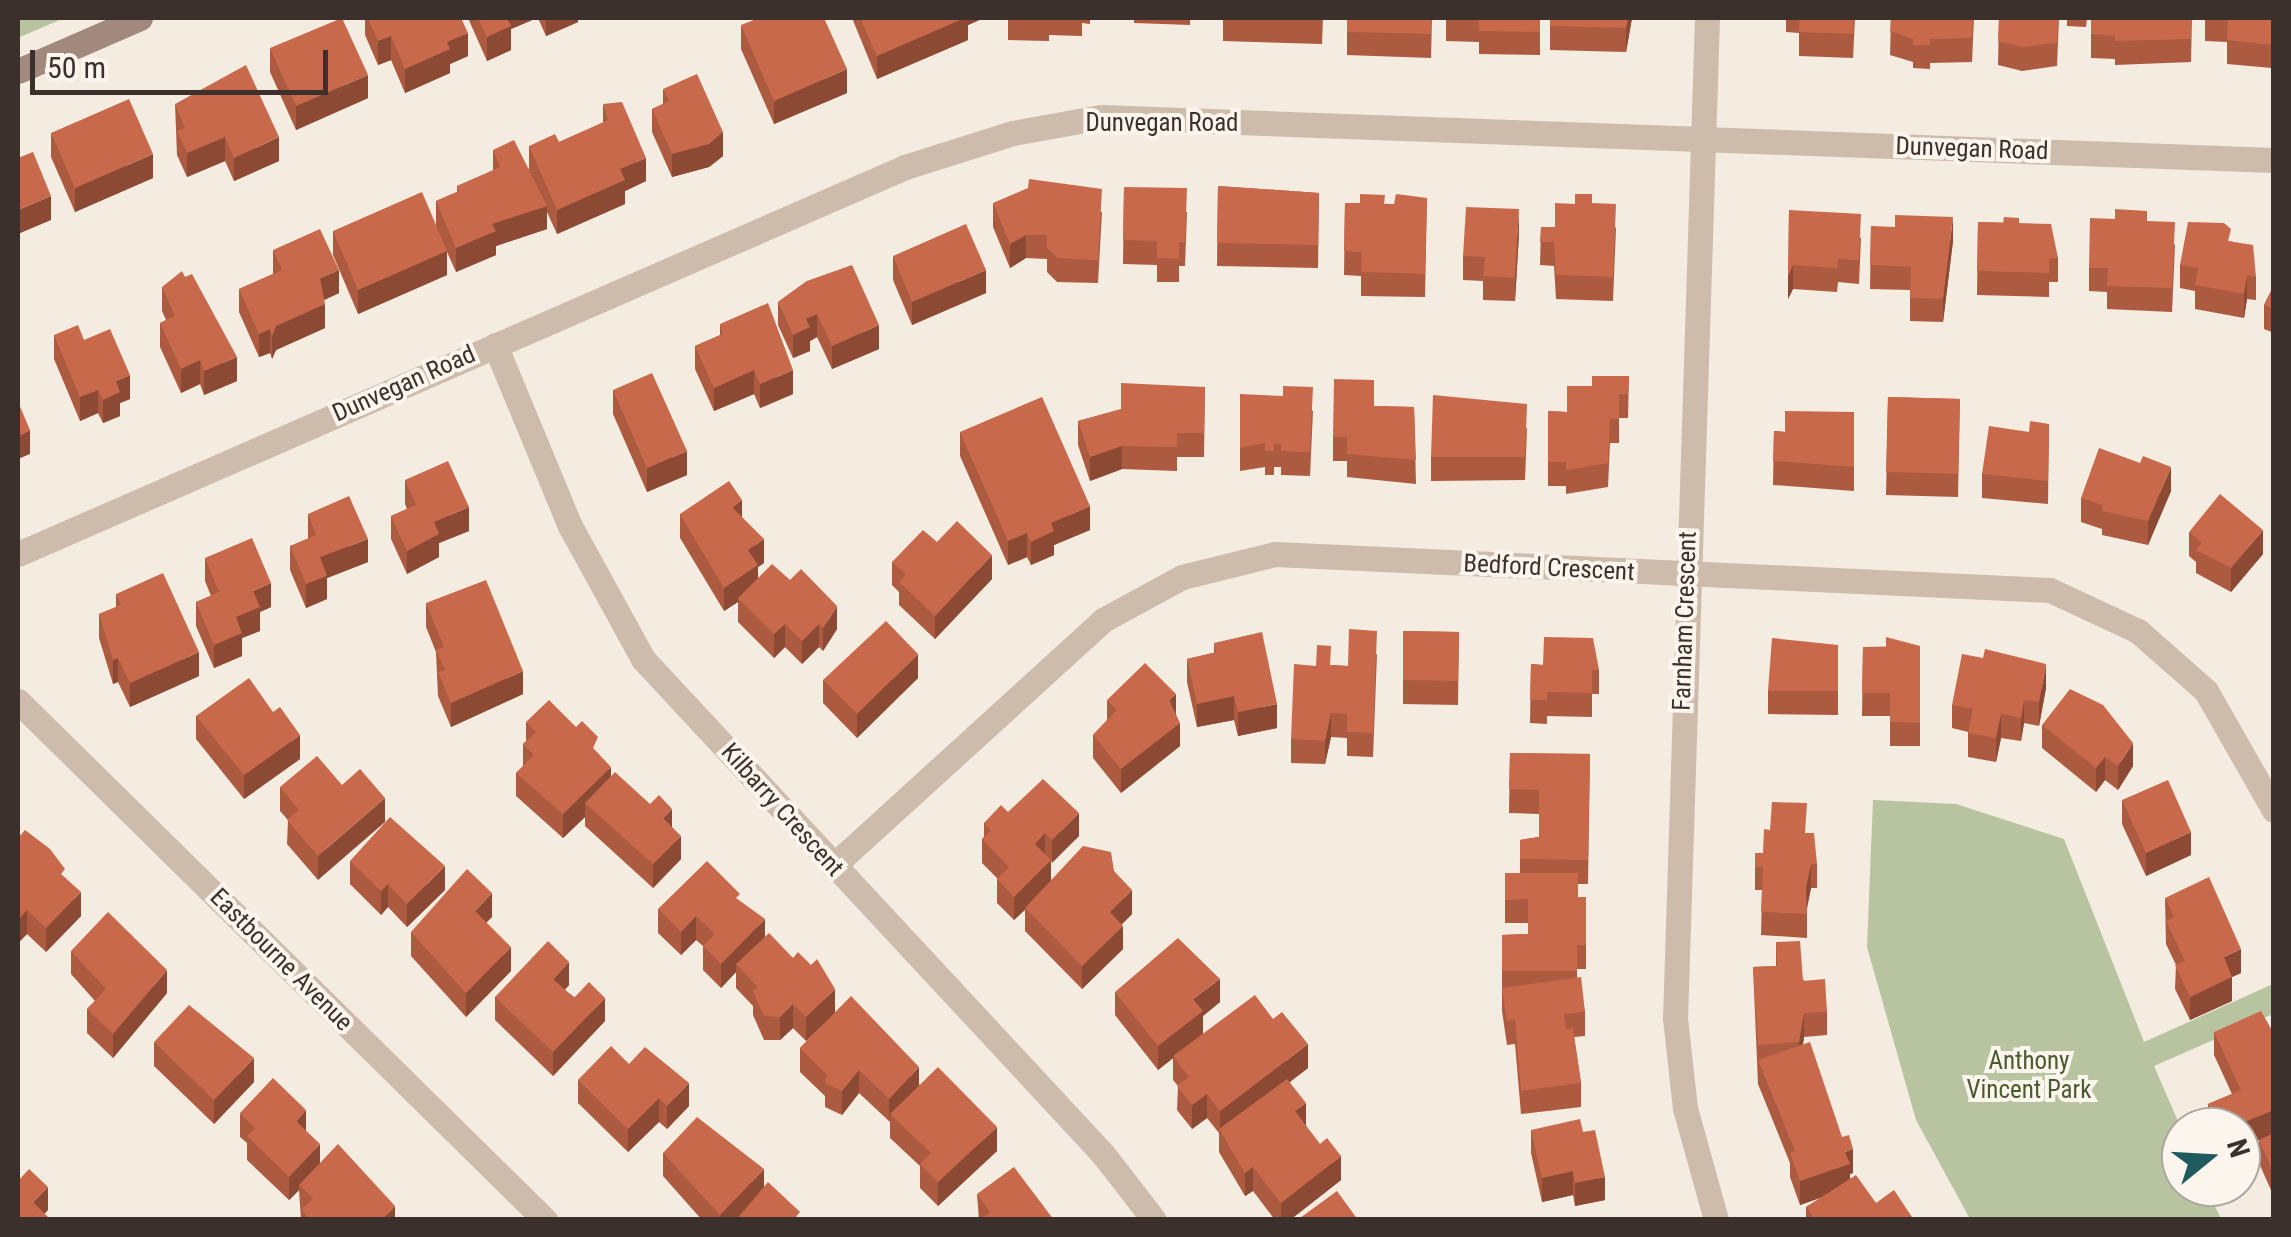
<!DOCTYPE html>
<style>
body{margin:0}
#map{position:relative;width:2291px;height:1237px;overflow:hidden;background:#f4ebe1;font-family:"Roboto Condensed",sans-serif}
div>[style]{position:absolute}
.green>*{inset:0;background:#b8c4a0}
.street>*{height:25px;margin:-12.5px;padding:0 12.5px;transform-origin:12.5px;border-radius:12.5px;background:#cdbbac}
.secondary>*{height:25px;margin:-12.5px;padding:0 12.5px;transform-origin:12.5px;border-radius:12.5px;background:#a18a7d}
.wall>*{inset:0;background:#ac5a40}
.shaded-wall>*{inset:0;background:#8c4a34}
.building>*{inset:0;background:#c8694b}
span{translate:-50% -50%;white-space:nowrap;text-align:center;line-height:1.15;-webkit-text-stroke:8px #fbf5ee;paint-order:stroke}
.street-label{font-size:25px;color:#3b302b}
.park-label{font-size:25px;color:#4a5a2e}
.frame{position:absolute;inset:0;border:20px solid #3b302b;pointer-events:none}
.north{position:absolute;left:2161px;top:1107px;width:100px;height:100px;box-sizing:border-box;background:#fbf5ee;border:2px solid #aea6a0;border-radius:50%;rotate:72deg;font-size:28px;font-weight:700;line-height:40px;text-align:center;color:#3b302b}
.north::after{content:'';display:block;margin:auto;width:35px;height:45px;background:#1f5a5e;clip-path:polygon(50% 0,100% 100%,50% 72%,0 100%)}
.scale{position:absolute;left:30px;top:50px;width:298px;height:45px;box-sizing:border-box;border:5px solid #3b302b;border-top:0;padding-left:12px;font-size:30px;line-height:35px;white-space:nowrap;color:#3b302b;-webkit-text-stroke:8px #fbf5ee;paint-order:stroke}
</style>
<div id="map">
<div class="green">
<i style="clip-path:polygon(18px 18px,64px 18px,18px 38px)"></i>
<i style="clip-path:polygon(1873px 800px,1956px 804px,2064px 839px,2144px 1042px,2273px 984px,2273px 1014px,2154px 1066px,2181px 1128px,2181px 1187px,2206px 1187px,2221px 1219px,1970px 1219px,1916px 1120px,1867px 947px)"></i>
</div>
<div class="street">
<i style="left:1707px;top:18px;width:1001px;rotate:91.83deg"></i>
<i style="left:1675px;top:1018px;width:91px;rotate:83.7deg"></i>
<i style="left:1685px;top:1108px;width:116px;rotate:74.5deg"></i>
<i style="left:495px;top:345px;width:196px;rotate:67.5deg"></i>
<i style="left:570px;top:526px;width:152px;rotate:61.2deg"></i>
<i style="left:643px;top:659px;width:676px;rotate:47.1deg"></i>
<i style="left:1103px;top:1154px;width:83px;rotate:52.3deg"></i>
<i style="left:18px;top:554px;width:968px;rotate:-23.57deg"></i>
<i style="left:905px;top:167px;width:113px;rotate:-17.5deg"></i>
<i style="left:1013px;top:133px;width:89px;rotate:-10.3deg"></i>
<i style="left:1101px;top:117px;width:1174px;rotate:2.1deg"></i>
<i style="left:18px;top:701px;width:740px;rotate:44.56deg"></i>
<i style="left:833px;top:866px;width:365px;rotate:-42.3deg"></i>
<i style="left:1103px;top:620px;width:90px;rotate:-28.6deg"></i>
<i style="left:1182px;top:577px;width:96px;rotate:-13.9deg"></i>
<i style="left:1275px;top:554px;width:776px;rotate:2.66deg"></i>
<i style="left:2050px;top:590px;width:97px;rotate:25deg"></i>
<i style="left:2138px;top:631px;width:91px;rotate:41.4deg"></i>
<i style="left:2206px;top:691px;width:137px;rotate:60.3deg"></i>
</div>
<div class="secondary">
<i style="left:18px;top:71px;width:133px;rotate:-23.5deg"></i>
</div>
<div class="wall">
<i style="clip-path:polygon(365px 18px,461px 18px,468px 56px,450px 64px,450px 73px,405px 93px,391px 60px,378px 65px,365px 35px)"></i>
<i style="clip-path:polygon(468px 18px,537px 18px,511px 29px,511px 50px,487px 61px)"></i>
<i style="clip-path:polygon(538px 18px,578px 18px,578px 22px,546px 36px)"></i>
<i style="clip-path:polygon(852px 18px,984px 18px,968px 25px,968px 40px,877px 79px)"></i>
<i style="clip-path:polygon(1008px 18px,1090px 18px,1090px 24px,1082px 23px,1082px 36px,1049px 35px,1049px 41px,1008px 40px)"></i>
<i style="clip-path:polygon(1134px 18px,1190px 18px,1190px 25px,1134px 23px)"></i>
<i style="clip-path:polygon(1223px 18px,1323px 18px,1322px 44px,1223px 41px)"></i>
<i style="clip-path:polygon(1347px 18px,1432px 18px,1431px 58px,1347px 55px)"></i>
<i style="clip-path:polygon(1446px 18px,1540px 18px,1540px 55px,1479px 54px,1479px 42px,1446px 41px)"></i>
<i style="clip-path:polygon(1550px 18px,1632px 18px,1626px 52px,1550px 50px)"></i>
<i style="clip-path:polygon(1786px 18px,1855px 18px,1853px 58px,1799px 56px,1799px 33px,1786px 32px)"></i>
<i style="clip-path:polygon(1891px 18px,1974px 18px,1972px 62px,1930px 63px,1930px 69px,1913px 68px,1913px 62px,1890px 55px)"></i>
<i style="clip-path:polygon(1999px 18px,2059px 18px,2057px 66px,2022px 71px,1998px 65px)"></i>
<i style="clip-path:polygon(2067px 18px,2087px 18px,2086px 27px,2067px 26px)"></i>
<i style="clip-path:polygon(2091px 18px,2192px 18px,2191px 62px,2115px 65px,2115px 59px,2091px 58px)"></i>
<i style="clip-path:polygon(2205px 18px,2274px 18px,2272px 68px,2227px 64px,2227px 42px,2205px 41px)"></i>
<i style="clip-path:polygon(741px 25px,847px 93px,774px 124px,741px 49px)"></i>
<i style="clip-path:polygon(270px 48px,368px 98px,296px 130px,270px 72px)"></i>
<i style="clip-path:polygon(663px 89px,723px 156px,709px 167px,672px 177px,652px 132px,652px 109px,663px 104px)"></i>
<i style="clip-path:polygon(175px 104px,279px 161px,234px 181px,225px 161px,187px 177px,177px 155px)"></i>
<i style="clip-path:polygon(603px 104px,646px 181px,625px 191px,625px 204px,557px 234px,547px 212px,547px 229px,496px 246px,496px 255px,456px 272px,447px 252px,447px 275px,358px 314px,333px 255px,333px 231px,436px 225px,436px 201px,457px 192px,457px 186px,493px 171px,493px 150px,529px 169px,529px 146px,559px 142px,603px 123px)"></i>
<i style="clip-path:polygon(51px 133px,153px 178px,75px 212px,51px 157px)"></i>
<i style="clip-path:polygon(1218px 186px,1319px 193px,1318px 268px,1217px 266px)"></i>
<i style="clip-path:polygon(1124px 187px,1187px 212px,1185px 266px,1179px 266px,1179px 282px,1157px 282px,1157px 265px,1123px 264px)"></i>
<i style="clip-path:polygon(1427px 198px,1425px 297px,1361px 296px,1361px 276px,1344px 275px,1345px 203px,1394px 204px)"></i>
<i style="clip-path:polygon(993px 203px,1102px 212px,1098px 283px,1057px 282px,1047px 272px,1047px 259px,1026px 258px,1010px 268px,993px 227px)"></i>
<i style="clip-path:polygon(1575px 204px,1592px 204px,1616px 228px,1613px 301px,1556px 299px,1554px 266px,1540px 265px,1541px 227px,1555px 227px)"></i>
<i style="clip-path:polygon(1789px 210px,1861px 238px,1859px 284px,1838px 282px,1837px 292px,1793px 289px,1788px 299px)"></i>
<i style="clip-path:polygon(2147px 221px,2175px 245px,2172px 312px,2107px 309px,2107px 292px,2089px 291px,2089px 268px)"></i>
<i style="clip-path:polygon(1978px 222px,2019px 223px,2058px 258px,2058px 282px,2049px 282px,2049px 297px,1977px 295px)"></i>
<i style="clip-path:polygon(1871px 226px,1953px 241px,1943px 322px,1910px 321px,1910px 290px,1870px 289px)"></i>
<i style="clip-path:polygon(1519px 233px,1515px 301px,1483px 300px,1483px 281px,1463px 280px,1463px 256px)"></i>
<i style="clip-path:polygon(2231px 241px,2256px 277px,2256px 300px,2247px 299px,2244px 318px,2195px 309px,2195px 291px,2180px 288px,2180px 265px)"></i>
<i style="clip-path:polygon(273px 250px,339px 293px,324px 300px,325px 328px,276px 350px,272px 359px,270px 353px,259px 357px,239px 312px,239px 289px,273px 274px)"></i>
<i style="clip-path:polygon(893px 256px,986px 293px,912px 325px,893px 280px)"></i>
<i style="clip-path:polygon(807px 281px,879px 349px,832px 369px,817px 337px,810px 341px,810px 351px,793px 358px,778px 325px,778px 302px)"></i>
<i style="clip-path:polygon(2274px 285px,2274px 333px,2264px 329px,2264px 305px)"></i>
<i style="clip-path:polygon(162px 287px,237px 381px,204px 395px,200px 384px,181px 393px,160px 347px,160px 323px,166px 320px,162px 311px)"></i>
<i style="clip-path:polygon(720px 324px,793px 394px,760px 408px,754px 394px,714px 411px,695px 369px,695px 346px,720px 335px)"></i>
<i style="clip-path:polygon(54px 335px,84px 340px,130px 399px,120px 403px,120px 416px,103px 423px,98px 413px,80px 421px,54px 359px)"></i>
<i style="clip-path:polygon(1629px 376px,1628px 418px,1619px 418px,1619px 443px,1610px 443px,1608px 487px,1566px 494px,1566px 486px,1548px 486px,1548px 411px,1567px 412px,1592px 386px)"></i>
<i style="clip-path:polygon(1205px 387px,1204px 457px,1177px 457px,1177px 471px,1122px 469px,1090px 481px,1078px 445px,1078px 421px)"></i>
<i style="clip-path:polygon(613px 390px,687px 475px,647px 492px,613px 414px)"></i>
<i style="clip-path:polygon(1240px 394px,1313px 411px,1310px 476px,1281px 475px,1281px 467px,1274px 467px,1274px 475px,1265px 475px,1265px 467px,1240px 471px)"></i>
<i style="clip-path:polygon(1888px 397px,1960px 399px,1958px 497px,1886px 495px)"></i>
<i style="clip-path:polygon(1374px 406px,1414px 407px,1416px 484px,1347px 477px,1347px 461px,1333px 461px,1333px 437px)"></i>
<i style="clip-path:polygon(1854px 412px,1854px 491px,1773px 485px,1774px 431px,1785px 432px)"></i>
<i style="clip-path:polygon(2049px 424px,2048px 504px,1982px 498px,1982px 474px,2029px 432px)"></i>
<i style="clip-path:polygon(1527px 428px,1525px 480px,1431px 481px,1431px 457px)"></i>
<i style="clip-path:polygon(960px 432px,1090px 530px,1054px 545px,1054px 555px,1031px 565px,1027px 557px,1008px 565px,960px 456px)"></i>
<i style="clip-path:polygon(405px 480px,469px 531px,439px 543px,439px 557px,407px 574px,391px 539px,391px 516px,407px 509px,405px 504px)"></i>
<i style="clip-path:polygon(2171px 491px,2148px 545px,2102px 535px,2102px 529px,2081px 522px,2081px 498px)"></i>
<i style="clip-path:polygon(308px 514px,368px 562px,327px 578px,327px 599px,306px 608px,290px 570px,290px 546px,308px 539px)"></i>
<i style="clip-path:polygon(680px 514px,742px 517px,764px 563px,758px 567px,758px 578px,837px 629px,823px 651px,819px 647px,802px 664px,785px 647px,774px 658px,738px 622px,738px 602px,724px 611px,680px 538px)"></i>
<i style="clip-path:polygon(2189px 532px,2263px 554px,2231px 592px,2196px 573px,2196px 562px,2189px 556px)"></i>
<i style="clip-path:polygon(937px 542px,992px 579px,935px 639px,899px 605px,899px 592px,892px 585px,892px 562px)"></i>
<i style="clip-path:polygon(205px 558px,271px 607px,260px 612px,260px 631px,242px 638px,242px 656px,214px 668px,196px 626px,196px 602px,211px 596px,205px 581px)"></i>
<i style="clip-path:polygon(116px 594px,199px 676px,130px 707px,118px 682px,113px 684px,99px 638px,99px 614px,116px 607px)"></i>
<i style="clip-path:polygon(426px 603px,523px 694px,451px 727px,438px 696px,436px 652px,426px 627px)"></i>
<i style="clip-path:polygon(1403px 631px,1459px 632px,1458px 705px,1403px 704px)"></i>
<i style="clip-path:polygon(1214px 643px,1277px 728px,1238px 736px,1234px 720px,1197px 727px,1187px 682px,1187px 659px,1214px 653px)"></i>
<i style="clip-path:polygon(1838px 645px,1838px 715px,1768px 714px,1768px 691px)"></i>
<i style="clip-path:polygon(1920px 646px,1920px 746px,1890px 746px,1890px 716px,1862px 716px,1863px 647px)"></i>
<i style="clip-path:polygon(1377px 654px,1373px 757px,1347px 756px,1347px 738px,1331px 737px,1325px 764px,1291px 763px,1291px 739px,1331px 665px,1348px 666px)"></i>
<i style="clip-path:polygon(1531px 664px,1599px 670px,1599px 694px,1592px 694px,1592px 717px,1547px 716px,1547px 724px,1530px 723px)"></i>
<i style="clip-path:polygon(918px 678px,857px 738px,823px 703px,823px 680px)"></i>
<i style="clip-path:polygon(2046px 688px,2039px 726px,2024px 723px,2021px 741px,2001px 738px,1996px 762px,1968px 757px,1968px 732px,1952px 728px,1952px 705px)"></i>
<i style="clip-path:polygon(1107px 700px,1176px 714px,1180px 746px,1121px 793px,1093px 758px,1093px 735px,1107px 720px)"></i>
<i style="clip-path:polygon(273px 712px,300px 759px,244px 799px,196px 739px,196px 716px)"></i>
<i style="clip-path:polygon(526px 722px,598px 753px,611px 776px,672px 827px,681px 859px,653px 888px,585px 826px,585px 817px,563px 838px,516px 796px,516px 773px,523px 766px,523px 744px,526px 741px)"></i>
<i style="clip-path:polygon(2042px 725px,2133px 766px,2118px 790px,2105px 780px,2096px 792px,2042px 748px)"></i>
<i style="clip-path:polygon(1510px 753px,1590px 754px,1588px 884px,1578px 884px,1578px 897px,1586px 897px,1586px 969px,1577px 969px,1577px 978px,1585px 1012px,1585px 1036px,1574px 1037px,1581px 1083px,1581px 1107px,1521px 1114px,1515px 1044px,1507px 1045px,1502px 1011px,1502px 935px,1528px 934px,1528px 923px,1505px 923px,1505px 873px,1520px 873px,1520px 840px,1539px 837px,1539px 814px,1509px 813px)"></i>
<i style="clip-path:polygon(342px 785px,318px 880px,287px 844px,288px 820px,280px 811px,280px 787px)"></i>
<i style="clip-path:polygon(2122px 800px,2191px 855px,2146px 876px,2122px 824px)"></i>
<i style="clip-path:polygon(1008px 812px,1079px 836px,1051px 862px,1051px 880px,1114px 871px,1132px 914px,1122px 924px,1123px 949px,1082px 989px,1025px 931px,1025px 910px,1014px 920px,997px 903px,997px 878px,982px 863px,982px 839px,984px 837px,984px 823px)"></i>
<i style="clip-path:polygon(1807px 833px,1817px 864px,1817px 888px,1811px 888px,1807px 909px,1807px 938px,1761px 935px,1762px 890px,1755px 890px,1755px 853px,1763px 853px)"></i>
<i style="clip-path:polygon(18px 838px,65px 878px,81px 916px,46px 952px,27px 934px,18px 943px)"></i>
<i style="clip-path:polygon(350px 861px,445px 890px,407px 927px,388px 907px,381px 915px,350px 884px)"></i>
<i style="clip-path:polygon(2165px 898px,2241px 973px,2232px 977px,2232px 1001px,2190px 1020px,2175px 989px,2176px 965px,2166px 944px)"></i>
<i style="clip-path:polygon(740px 901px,765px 937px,835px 1012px,997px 1151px,938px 1206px,920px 1188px,920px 1166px,890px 1138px,890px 1122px,859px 1093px,842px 1115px,825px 1107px,825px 1096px,800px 1072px,800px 1048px,827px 1021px,806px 1041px,793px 1028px,780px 1040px,764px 1040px,753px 1015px,753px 1006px,736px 988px,736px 972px,721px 988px,703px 970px,703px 946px,696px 940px,681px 955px,658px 933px,658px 909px)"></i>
<i style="clip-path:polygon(492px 917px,486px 922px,511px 971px,466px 1017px,411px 956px,411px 932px)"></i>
<i style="clip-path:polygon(1776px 942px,1827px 1012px,1827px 1035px,1804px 1037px,1803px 1045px,1853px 1173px,1850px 1174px,1850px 1179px,1876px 1203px,1914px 1220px,1806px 1220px,1806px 1207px,1823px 1197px,1800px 1205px,1790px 1177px,1790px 1163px,1758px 1084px,1753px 967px,1776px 966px)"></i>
<i style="clip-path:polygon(71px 951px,167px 993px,113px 1058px,87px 1033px,87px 1009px,95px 1001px,71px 974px)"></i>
<i style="clip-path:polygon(569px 985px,565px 990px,605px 1021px,553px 1076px,495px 1020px,495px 997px)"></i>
<i style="clip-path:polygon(1115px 992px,1220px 1002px,1203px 1016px,1203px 1034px,1308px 1068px,1290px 1082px,1306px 1126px,1341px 1180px,1290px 1220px,1275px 1220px,1253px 1191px,1245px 1196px,1219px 1152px,1219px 1133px,1207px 1118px,1192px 1129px,1177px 1110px,1178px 1086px,1173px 1080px,1173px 1057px,1158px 1070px,1115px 1015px)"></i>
<i style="clip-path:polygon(2214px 1032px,2274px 1034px,2274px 1197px,2259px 1163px,2259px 1140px,2241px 1147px,2241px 1127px,2208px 1127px,2208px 1104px,2232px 1094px,2214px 1055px)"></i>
<i style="clip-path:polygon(154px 1042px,254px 1082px,214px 1124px,154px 1066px)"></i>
<i style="clip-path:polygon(629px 1064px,689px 1106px,667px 1129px,659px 1122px,628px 1152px,578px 1103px,578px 1080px)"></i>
<i style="clip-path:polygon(240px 1113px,306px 1131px,320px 1163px,395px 1220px,301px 1220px,299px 1190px,289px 1200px,247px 1160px,247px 1143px,240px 1137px)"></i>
<i style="clip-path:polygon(1531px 1130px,1583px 1132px,1605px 1200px,1575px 1206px,1573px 1195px,1542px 1202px,1531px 1153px)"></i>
<i style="clip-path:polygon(663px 1153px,764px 1186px,800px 1220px,702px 1220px,663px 1176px)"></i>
<i style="clip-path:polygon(977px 1194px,1054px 1220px,979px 1220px)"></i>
</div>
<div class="shaded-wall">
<i style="clip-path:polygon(504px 18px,537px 18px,511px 29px,511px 50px,487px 61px,487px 37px)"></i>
<i style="clip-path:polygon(546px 18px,578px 18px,578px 22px,546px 36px)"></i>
<i style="clip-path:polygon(962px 18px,984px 18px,968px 25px,968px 40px,877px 79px,877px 56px)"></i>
<i style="clip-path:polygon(1628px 18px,1632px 18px,1626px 52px,1626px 28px)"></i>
<i style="clip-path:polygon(468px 33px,468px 56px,450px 64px,450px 73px,405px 93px,405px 69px,447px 42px)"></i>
<i style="clip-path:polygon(391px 36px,391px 60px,378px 65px,378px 41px)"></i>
<i style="clip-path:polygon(847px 69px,847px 93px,774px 124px,774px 101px)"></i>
<i style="clip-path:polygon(368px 75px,368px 98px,296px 130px,296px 106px)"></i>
<i style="clip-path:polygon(723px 132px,723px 156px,709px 167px,672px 177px,672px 154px)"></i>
<i style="clip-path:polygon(225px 137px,225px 161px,187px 177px,187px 153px)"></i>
<i style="clip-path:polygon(279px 137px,279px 161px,234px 181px,234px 158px)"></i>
<i style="clip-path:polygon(153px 154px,153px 178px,75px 212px,75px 188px)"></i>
<i style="clip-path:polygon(646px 158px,646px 181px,625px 191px,625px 204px,557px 234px,557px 210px,620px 169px)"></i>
<i style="clip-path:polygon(51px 196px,51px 220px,18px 234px,18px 210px)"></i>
<i style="clip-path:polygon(547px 206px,547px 229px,496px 246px,496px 255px,456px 272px,456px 248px,492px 224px)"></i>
<i style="clip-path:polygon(1519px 209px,1519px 233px,1515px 301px,1515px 278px)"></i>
<i style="clip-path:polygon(1953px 217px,1953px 241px,1943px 322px,1943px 299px)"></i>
<i style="clip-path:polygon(1026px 235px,1026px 258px,1010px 268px,1010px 244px)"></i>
<i style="clip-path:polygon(447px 251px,447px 275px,358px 314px,358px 290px)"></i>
<i style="clip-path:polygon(1793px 265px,1793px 289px,1788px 299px,1788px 276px)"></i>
<i style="clip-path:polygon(339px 270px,339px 293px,320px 302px,320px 278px)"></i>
<i style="clip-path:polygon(986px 270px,986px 293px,912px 325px,912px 302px)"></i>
<i style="clip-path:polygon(2247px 275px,2247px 299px,2244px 318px,2244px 294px)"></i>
<i style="clip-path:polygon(325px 304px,325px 328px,276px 350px,272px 359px,272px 336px,276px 326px)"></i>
<i style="clip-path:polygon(817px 314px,817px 337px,810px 341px,810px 351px,793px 358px,793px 335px,806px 319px)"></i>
<i style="clip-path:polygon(879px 325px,879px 349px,832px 369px,832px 346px)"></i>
<i style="clip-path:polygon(270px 329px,270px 353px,259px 357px,259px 334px)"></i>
<i style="clip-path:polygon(237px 357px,237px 381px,204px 395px,204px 371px)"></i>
<i style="clip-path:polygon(200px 360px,200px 384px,181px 393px,181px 369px)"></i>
<i style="clip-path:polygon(754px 370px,754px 394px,714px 411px,714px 388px)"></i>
<i style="clip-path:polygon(793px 370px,793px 394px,760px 408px,760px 384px)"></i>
<i style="clip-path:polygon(130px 375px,130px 399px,120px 403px,120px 416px,103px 423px,103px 400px,116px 381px)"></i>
<i style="clip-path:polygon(20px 377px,20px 401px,18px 402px,18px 378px)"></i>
<i style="clip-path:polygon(98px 390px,98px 413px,80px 421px,80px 397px)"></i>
<i style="clip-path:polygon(30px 430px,30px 454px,18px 459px,18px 436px)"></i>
<i style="clip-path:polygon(1122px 446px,1122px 469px,1090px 481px,1090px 457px)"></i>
<i style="clip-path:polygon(687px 451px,687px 475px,647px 492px,647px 468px)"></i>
<i style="clip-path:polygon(2171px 467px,2171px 491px,2148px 545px,2148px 521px)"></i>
<i style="clip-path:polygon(742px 500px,742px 524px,732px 507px)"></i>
<i style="clip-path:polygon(1090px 506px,1090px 530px,1054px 545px,1054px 555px,1031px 565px,1031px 542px,1051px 523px)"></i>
<i style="clip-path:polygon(469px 507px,469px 531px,439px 543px,439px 557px,407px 574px,407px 551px,434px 522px)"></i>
<i style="clip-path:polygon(2263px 530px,2263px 554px,2231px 592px,2231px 568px)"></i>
<i style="clip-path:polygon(1027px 533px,1027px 557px,1008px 565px,1008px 541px)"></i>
<i style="clip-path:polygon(368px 539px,368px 562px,327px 578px,327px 599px,306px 608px,306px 584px,320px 557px)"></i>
<i style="clip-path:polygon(764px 539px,764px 563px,758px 567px,758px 588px,738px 598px,738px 602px,724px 611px,724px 588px,748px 550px)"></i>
<i style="clip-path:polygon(992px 555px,992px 579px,935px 639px,935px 616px)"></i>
<i style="clip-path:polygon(271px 583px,271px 607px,260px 612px,260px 631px,242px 638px,242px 656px,214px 668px,214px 645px,236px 617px,253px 591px)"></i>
<i style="clip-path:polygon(837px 606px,837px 629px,823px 651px,823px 628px)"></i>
<i style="clip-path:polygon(785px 624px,785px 647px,774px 658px,774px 634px)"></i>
<i style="clip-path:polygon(819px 624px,819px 647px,802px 664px,802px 641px)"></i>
<i style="clip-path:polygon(199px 652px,199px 676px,130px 707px,130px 683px)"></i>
<i style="clip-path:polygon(918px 654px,918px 678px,857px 738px,857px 714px)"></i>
<i style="clip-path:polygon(118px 658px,118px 682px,113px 684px,113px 660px)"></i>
<i style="clip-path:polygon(2046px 664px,2046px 688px,2039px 726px,2039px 702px)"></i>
<i style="clip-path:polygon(523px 671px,523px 694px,451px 727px,451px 703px)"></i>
<i style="clip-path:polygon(1176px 694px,1176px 717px,1169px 700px)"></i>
<i style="clip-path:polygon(1234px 696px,1234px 720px,1197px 727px,1197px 704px)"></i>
<i style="clip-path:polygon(2024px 700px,2024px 723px,2021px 741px,2021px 718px)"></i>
<i style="clip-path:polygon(1277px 704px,1277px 728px,1238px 736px,1238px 712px)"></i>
<i style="clip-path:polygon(1331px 713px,1331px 737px,1325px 764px,1325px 741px)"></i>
<i style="clip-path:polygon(2001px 714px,2001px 738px,1996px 762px,1996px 738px)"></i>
<i style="clip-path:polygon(1180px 723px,1180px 746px,1121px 793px,1121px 769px)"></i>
<i style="clip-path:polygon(300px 735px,300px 759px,244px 799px,244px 775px)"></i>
<i style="clip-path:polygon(2133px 743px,2133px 766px,2118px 790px,2118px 766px)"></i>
<i style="clip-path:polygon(2105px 757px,2105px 780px,2096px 792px,2096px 768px)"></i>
<i style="clip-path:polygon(611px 767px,611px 791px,585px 803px,585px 817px,563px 838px,563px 814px)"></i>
<i style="clip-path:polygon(385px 798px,385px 822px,318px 880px,318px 856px)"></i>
<i style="clip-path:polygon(672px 809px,672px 833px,663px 818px)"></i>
<i style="clip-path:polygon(1079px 813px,1079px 836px,1052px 863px,1052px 840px)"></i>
<i style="clip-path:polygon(2191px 832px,2191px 855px,2146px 876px,2146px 853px)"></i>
<i style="clip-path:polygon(1045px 833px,1045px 857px,1035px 844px)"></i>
<i style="clip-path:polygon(681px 836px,681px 859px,653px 888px,653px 864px)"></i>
<i style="clip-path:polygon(1051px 860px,1051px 884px,1014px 920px,1014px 897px)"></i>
<i style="clip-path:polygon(1811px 864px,1811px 888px,1806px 911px,1806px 887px)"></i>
<i style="clip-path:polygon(445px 866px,445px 890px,407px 927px,407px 904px)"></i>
<i style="clip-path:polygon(388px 884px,388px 907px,381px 915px,381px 891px)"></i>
<i style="clip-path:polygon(1132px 890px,1132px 914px,1110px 936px,1110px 912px)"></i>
<i style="clip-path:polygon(81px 892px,81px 916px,46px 952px,46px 928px)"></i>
<i style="clip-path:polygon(492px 893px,492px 917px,475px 934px,475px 911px)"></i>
<i style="clip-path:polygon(27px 910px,27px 934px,18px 943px,18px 920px)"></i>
<i style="clip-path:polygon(696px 916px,696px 940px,681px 955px,681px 932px)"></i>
<i style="clip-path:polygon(765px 919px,765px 943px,736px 964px,736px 972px,721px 988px,721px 964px)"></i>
<i style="clip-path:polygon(1123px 926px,1123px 949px,1082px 989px,1082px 966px)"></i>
<i style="clip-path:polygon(511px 947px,511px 971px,466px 1017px,466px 993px)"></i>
<i style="clip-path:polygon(2241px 949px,2241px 973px,2232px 977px,2232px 1001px,2190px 1020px,2190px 997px,2224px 957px)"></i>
<i style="clip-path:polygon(569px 962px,569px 985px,553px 1002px,553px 979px)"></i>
<i style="clip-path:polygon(167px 970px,167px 993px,113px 1058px,113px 1034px)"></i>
<i style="clip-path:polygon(1220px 979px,1220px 1002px,1203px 1016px,1203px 1035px,1158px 1070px,1158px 1046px,1193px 999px)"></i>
<i style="clip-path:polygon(835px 989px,835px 1013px,806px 1041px,806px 1017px)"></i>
<i style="clip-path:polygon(605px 998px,605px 1021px,553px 1076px,553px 1052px)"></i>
<i style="clip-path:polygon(793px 1004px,793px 1028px,780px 1040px,780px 1017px)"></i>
<i style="clip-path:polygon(1804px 1013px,1804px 1037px,1799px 1066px,1799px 1042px)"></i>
<i style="clip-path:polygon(1308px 1044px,1308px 1068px,1221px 1133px,1220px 1131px,1220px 1111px)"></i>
<i style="clip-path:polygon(254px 1058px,254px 1082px,214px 1124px,214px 1100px)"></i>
<i style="clip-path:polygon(919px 1067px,919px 1091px,890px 1114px,889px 1122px,889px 1099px)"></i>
<i style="clip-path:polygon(859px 1070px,859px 1093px,842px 1115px,842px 1091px)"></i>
<i style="clip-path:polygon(689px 1083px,689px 1106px,667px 1129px,667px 1106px)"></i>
<i style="clip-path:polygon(1207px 1094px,1207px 1118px,1192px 1129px,1192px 1105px)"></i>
<i style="clip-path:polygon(659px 1098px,659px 1122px,628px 1152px,628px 1129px)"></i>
<i style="clip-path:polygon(1306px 1103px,1306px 1127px,1295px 1111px)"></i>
<i style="clip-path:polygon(306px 1110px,306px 1133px,296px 1121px)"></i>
<i style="clip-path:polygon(2274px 1110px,2274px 1134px,2241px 1147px,2241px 1127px,2232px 1127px)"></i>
<i style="clip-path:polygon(997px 1127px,997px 1151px,938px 1206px,938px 1182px)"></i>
<i style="clip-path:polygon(320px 1144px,320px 1168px,299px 1185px,299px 1190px,289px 1200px,289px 1177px)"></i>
<i style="clip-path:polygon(1853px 1149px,1853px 1173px,1850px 1174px,1850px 1187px,1800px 1205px,1800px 1181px,1845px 1152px)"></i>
<i style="clip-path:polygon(1341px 1156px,1341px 1180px,1290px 1220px,1281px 1220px,1281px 1203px)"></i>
<i style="clip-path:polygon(1253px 1167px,1253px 1191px,1245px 1196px,1245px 1173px)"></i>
<i style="clip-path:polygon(764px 1169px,764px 1192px,738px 1220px,720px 1220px,720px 1215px)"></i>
<i style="clip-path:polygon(1573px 1171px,1573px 1195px,1542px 1202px,1542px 1178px)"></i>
<i style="clip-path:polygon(1605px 1177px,1605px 1200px,1575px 1206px,1575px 1183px)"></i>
<i style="clip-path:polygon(48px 1187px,48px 1210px,39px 1220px,33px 1202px)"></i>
<i style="clip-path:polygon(395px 1206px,395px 1220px,382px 1220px)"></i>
</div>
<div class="building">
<i style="clip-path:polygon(342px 18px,368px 75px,296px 106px,270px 48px)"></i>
<i style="clip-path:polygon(368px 18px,461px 18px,468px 33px,447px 42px,450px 49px,405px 69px,391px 36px,378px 41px)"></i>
<i style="clip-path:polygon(478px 18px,507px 18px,511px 26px,487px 37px)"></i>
<i style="clip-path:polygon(759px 18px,824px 18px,847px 69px,774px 101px,741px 25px)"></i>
<i style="clip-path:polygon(860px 18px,965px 18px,877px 56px)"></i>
<i style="clip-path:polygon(1223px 18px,1323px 18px,1322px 20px)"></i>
<i style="clip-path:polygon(1347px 18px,1431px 18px,1431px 34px,1347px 32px)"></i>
<i style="clip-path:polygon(1446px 18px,1540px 18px,1540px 32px,1479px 31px,1479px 18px)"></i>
<i style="clip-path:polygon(1550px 18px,1628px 18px,1626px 28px,1550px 26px)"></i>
<i style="clip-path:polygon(1800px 18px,1854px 18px,1853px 34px,1799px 32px)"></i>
<i style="clip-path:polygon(1891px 18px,1973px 18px,1972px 38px,1930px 39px,1930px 45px,1913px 45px,1913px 39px,1890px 31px)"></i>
<i style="clip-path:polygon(1999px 18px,2058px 18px,2057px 43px,2022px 47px,1998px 41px)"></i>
<i style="clip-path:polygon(2091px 18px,2191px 18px,2191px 39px,2115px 41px,2115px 36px,2091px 34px)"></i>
<i style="clip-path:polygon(2216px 18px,2274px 18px,2272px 45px,2227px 40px,2228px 18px)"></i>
<i style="clip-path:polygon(246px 65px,279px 137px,234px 158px,225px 137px,187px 153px,177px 131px,185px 128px,175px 104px)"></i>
<i style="clip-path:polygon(697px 74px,723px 132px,709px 144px,672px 154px,652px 109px,669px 101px,663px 89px)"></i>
<i style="clip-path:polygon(129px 99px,153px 154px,75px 188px,51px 133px)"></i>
<i style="clip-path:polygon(622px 102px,646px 158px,620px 169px,625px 180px,557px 210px,529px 146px,555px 134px,559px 142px,608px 120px,603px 104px)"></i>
<i style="clip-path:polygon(514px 140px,547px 206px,492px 224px,496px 231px,456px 248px,436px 201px,459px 191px,457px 186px,500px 167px,493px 150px)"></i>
<i style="clip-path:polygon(33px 152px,51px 196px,18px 210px,18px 158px)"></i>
<i style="clip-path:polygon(1029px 179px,1102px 189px,1098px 260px,1057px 258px,1047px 248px,1047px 235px,1026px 235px,1010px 244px,993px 203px,1028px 188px)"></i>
<i style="clip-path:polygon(1218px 186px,1319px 193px,1318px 245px,1217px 243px)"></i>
<i style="clip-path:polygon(1124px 187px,1187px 188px,1185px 242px,1179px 242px,1179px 259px,1157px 258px,1157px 241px,1123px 240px)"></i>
<i style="clip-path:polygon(422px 192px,447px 251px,358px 290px,333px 231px)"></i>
<i style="clip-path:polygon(1360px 194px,1385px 195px,1384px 204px,1394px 204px,1396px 194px,1427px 198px,1425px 274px,1361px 272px,1362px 252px,1344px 251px,1345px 203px,1360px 203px)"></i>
<i style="clip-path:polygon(1575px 194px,1592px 194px,1592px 203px,1616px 204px,1613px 277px,1556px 275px,1554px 242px,1540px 242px,1541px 227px,1555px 227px,1555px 203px,1575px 204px)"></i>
<i style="clip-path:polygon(1466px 207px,1519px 209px,1515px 278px,1483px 276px,1485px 257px,1463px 256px)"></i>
<i style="clip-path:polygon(2115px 209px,2147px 211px,2147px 221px,2175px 222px,2172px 288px,2107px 286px,2108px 268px,2089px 268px,2090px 218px,2115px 219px)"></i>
<i style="clip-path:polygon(1789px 210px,1861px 214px,1859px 260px,1838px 259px,1837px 268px,1793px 265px,1788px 276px)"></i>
<i style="clip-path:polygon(1895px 215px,1953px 217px,1943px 299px,1910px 298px,1911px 267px,1870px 265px,1871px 226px,1895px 227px)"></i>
<i style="clip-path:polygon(2004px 217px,2019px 218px,2019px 223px,2051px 224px,2058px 258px,2049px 259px,2049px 273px,1977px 271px,1978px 222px,2003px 223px)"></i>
<i style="clip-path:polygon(2188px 222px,2224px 223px,2231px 229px,2228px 241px,2253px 245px,2256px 277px,2247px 275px,2244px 294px,2195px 285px,2198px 268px,2180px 265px)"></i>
<i style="clip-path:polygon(966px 224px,986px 270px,912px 302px,893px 256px)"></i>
<i style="clip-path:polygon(320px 229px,339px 270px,320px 278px,325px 304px,276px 326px,272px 336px,270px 329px,259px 334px,239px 289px,282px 270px,273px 250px)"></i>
<i style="clip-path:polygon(852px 265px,879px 325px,832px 346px,817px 314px,806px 319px,810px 327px,793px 335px,778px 302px,807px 281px)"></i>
<i style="clip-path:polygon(182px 271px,185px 277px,192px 274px,237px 357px,204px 371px,200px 360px,181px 369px,160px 323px,175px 316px,162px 287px)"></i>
<i style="clip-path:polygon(2274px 285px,2274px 309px,2264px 305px)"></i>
<i style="clip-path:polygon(768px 303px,793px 370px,760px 384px,754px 370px,714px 388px,695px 346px,723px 334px,720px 324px)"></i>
<i style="clip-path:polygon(78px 325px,84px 340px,110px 329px,130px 375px,116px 381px,120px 392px,103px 400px,98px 390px,80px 397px,54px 335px)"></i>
<i style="clip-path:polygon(652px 373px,687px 451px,647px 468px,613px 390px)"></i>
<i style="clip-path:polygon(1592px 376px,1629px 376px,1628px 394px,1619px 394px,1619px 419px,1610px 419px,1608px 463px,1566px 470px,1566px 462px,1548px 462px,1548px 411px,1567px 412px,1567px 386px,1592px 386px)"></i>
<i style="clip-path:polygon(1334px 379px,1374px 380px,1374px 406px,1414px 407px,1416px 460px,1347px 454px,1347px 437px,1333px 437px)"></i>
<i style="clip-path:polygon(1121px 383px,1205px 387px,1204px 433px,1177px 433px,1177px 447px,1122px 446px,1090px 457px,1078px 421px,1121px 409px)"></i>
<i style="clip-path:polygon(1283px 386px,1313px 387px,1310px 452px,1281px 451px,1281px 444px,1274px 444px,1274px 451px,1265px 451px,1265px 443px,1240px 448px,1240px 394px,1283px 396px)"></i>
<i style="clip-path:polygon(1433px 395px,1527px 404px,1525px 457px,1431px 457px)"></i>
<i style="clip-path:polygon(1042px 397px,1090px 506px,1051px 523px,1054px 531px,1031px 542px,1027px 533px,1008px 541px,960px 432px)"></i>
<i style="clip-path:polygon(1888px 397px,1960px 399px,1958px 474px,1886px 472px)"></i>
<i style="clip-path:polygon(18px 402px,30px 430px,18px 436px)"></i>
<i style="clip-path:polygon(1785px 411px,1854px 412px,1854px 467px,1773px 461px,1774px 431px,1785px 432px)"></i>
<i style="clip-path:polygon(2030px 421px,2049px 424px,2048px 481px,1982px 474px,1989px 426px,2029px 432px)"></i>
<i style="clip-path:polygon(2099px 448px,2140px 463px,2143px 456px,2171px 467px,2148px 521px,2102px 511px,2103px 505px,2081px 498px)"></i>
<i style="clip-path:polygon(448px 461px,469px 507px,434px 522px,439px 534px,407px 551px,391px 516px,416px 505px,405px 480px)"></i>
<i style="clip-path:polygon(729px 481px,742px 500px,732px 507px,764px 539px,748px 550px,758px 565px,724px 588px,680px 514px)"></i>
<i style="clip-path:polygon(2220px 494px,2263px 530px,2231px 568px,2196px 550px,2202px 543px,2189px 532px)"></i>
<i style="clip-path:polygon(349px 496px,368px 539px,320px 557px,327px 576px,306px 584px,290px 546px,316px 535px,308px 514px)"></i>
<i style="clip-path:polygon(957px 521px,992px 555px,935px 616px,899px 582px,906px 574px,892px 562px,923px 530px,937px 542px)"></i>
<i style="clip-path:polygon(252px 538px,271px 583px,253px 591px,260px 607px,236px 617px,242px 633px,214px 645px,196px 602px,219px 592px,205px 558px)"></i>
<i style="clip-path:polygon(772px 564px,790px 580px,801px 569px,837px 606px,823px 628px,819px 624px,802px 641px,785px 624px,774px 634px,738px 598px)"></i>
<i style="clip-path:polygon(163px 573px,199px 652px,130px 683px,118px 658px,113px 660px,99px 614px,121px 605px,116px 594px)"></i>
<i style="clip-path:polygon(486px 580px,523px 671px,451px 703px,438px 672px,445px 670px,436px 650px,444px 647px,426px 603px)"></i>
<i style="clip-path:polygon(886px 621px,918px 654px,857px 714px,823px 680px)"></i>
<i style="clip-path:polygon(1349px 629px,1377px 631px,1373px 733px,1347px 732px,1347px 714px,1331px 713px,1325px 741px,1291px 739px,1294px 664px,1316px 666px,1317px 645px,1331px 646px,1330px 665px,1348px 666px)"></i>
<i style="clip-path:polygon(1403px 631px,1459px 632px,1458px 681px,1403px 680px)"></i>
<i style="clip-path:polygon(1262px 632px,1277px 704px,1238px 712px,1234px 696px,1197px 704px,1187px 659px,1216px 652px,1214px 643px)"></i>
<i style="clip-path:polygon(1544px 637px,1593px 638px,1599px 670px,1592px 670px,1592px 693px,1547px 692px,1547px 700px,1530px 700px,1531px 664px,1543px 665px)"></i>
<i style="clip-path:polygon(1886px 637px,1920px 646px,1920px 723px,1890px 722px,1890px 693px,1862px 693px,1863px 647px,1886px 647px)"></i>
<i style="clip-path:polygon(1772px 638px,1838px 645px,1838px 691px,1768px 691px)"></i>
<i style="clip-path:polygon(1985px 649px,2046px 664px,2039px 702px,2024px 700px,2021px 718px,2001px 714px,1996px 738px,1968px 733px,1973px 709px,1952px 705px,1962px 654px,1983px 658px)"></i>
<i style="clip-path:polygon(1145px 663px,1176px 694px,1169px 700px,1180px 723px,1121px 769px,1093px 735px,1117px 710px,1107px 700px)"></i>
<i style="clip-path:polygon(249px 678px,273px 712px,280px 707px,300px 735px,244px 775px,196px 716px)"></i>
<i style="clip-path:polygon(2070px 689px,2103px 705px,2133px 743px,2118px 766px,2105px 757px,2096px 768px,2042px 725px)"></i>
<i style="clip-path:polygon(549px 700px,576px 727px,582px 721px,598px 737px,593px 748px,611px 767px,563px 814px,516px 773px,534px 755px,523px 744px,536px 732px,526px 722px)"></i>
<i style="clip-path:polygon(1510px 753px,1590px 754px,1588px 860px,1520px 859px,1520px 840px,1539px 837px,1539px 790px,1509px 789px)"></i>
<i style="clip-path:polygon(317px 756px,342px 785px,360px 769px,385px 798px,318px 856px,287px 820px,299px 810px,280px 787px)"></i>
<i style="clip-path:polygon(615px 772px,650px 804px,659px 795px,672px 809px,663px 818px,681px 836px,653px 864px,585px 803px)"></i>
<i style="clip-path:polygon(1043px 779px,1079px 813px,1052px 840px,1045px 833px,1035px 844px,1051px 860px,1014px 897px,997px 879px,1009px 867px,982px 839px,991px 830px,984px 823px,1001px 805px,1008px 812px)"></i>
<i style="clip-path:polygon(2168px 780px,2191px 832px,2146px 853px,2122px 800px)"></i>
<i style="clip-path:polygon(1772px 802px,1807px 803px,1805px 833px,1814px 833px,1817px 864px,1811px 864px,1806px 887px,1807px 914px,1761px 912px,1763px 867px,1755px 867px,1755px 853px,1763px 853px,1764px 829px,1770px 830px)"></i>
<i style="clip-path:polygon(390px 817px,445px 866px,407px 904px,388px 884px,381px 891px,350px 861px)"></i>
<i style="clip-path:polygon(25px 830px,50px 849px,65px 869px,61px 874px,81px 892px,46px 928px,27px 910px,18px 920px,18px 838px)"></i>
<i style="clip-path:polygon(1083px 846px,1111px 852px,1114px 871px,1132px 890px,1110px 912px,1123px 926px,1082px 966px,1025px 908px)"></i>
<i style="clip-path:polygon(707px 861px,740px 894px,736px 898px,765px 919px,721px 964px,703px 946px,715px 934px,696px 916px,681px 932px,658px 909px)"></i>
<i style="clip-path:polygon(467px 869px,492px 893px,475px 911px,511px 947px,466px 993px,411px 932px)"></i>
<i style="clip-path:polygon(1505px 873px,1578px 873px,1578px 897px,1586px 897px,1586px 945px,1577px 945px,1577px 971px,1502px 971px,1502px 935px,1528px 934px,1528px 899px,1505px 900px)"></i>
<i style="clip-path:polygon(2209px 877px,2241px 949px,2224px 957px,2232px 977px,2190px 997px,2175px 965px,2185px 961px,2166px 921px,2174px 917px,2165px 898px)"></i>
<i style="clip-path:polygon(108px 912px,167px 970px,113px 1034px,87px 1009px,106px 989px,71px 951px)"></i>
<i style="clip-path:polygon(769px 933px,793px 958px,798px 952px,811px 965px,817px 959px,835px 989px,806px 1017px,793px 1004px,780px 1017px,764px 1016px,753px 991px,758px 987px,736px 964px)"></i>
<i style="clip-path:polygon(1178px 938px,1220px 979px,1193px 999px,1203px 1011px,1158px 1046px,1115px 992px)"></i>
<i style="clip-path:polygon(548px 941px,569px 962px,553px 979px,574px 998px,589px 982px,605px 998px,553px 1052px,495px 997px)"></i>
<i style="clip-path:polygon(1800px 941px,1803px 981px,1825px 979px,1827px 1012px,1804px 1013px,1799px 1042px,1758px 1045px,1753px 967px,1777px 966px,1776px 942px)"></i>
<i style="clip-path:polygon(1581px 977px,1585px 1012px,1564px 1014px,1566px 1029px,1573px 1028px,1581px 1083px,1521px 1091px,1515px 1020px,1507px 1021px,1502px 988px)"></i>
<i style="clip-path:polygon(1255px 995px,1273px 1019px,1282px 1012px,1308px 1044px,1220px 1111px,1207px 1094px,1192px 1105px,1177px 1086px,1189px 1077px,1173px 1056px)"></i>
<i style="clip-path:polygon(851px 996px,919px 1067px,889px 1099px,859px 1070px,842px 1091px,825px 1083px,827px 1075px,800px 1048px)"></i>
<i style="clip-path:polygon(189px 1005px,254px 1058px,214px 1100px,154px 1042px)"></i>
<i style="clip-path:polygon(2261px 1011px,2274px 1034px,2274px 1110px,2232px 1127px,2218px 1127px,2208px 1104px,2241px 1090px,2214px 1032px)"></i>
<i style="clip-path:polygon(1810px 1042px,1842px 1137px,1849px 1135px,1853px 1149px,1845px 1152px,1850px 1164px,1800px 1181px,1790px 1153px,1795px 1151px,1758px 1060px)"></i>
<i style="clip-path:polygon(611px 1046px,629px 1064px,645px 1047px,689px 1083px,667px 1106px,659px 1098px,628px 1129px,578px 1080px)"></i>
<i style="clip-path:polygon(938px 1067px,997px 1127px,938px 1182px,920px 1164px,931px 1153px,890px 1114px)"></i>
<i style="clip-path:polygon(273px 1078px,306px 1110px,296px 1121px,320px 1144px,289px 1177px,247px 1136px,255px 1128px,240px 1113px)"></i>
<i style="clip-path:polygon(1287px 1079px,1306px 1103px,1295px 1111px,1320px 1144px,1327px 1138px,1341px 1156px,1281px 1203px,1253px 1167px,1245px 1173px,1219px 1129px)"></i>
<i style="clip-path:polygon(697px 1117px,764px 1169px,720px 1215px,663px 1153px)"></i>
<i style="clip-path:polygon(1580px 1119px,1583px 1132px,1595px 1130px,1605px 1177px,1575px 1183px,1573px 1171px,1542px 1178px,1531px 1130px)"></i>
<i style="clip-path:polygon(2274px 1133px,2274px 1174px,2259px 1140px)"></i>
<i style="clip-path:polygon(338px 1144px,395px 1206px,382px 1220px,311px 1220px,301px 1210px,313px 1198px,299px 1185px)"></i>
<i style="clip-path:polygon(1014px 1167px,1054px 1220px,979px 1220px,990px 1212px,977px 1194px)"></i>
<i style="clip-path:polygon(29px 1169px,48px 1187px,33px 1202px,51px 1220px,18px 1220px,18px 1181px)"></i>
<i style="clip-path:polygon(1856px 1175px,1876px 1203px,1894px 1190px,1914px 1220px,1815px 1220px,1806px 1207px)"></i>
<i style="clip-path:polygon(768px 1182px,800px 1212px,793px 1220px,736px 1220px)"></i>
<i style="clip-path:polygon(1337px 1191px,1358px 1220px,1301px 1220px,1300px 1218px)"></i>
</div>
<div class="street-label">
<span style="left:1162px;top:123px">Dunvegan Road</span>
<span style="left:1972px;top:149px;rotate:2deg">Dunvegan Road</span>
<span style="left:404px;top:384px;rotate:-24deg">Dunvegan Road</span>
<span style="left:1549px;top:568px;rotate:3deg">Bedford Crescent</span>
<span style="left:1685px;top:621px;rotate:-88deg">Farnham Crescent</span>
<span style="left:782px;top:810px;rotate:48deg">Kilbarry Crescent</span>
<span style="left:281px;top:960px;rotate:45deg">Eastbourne Avenue</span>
</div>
<div class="park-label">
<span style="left:2029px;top:1076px">Anthony<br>Vincent Park</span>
</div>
<div class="frame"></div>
<div class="north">N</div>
<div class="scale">50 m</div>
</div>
